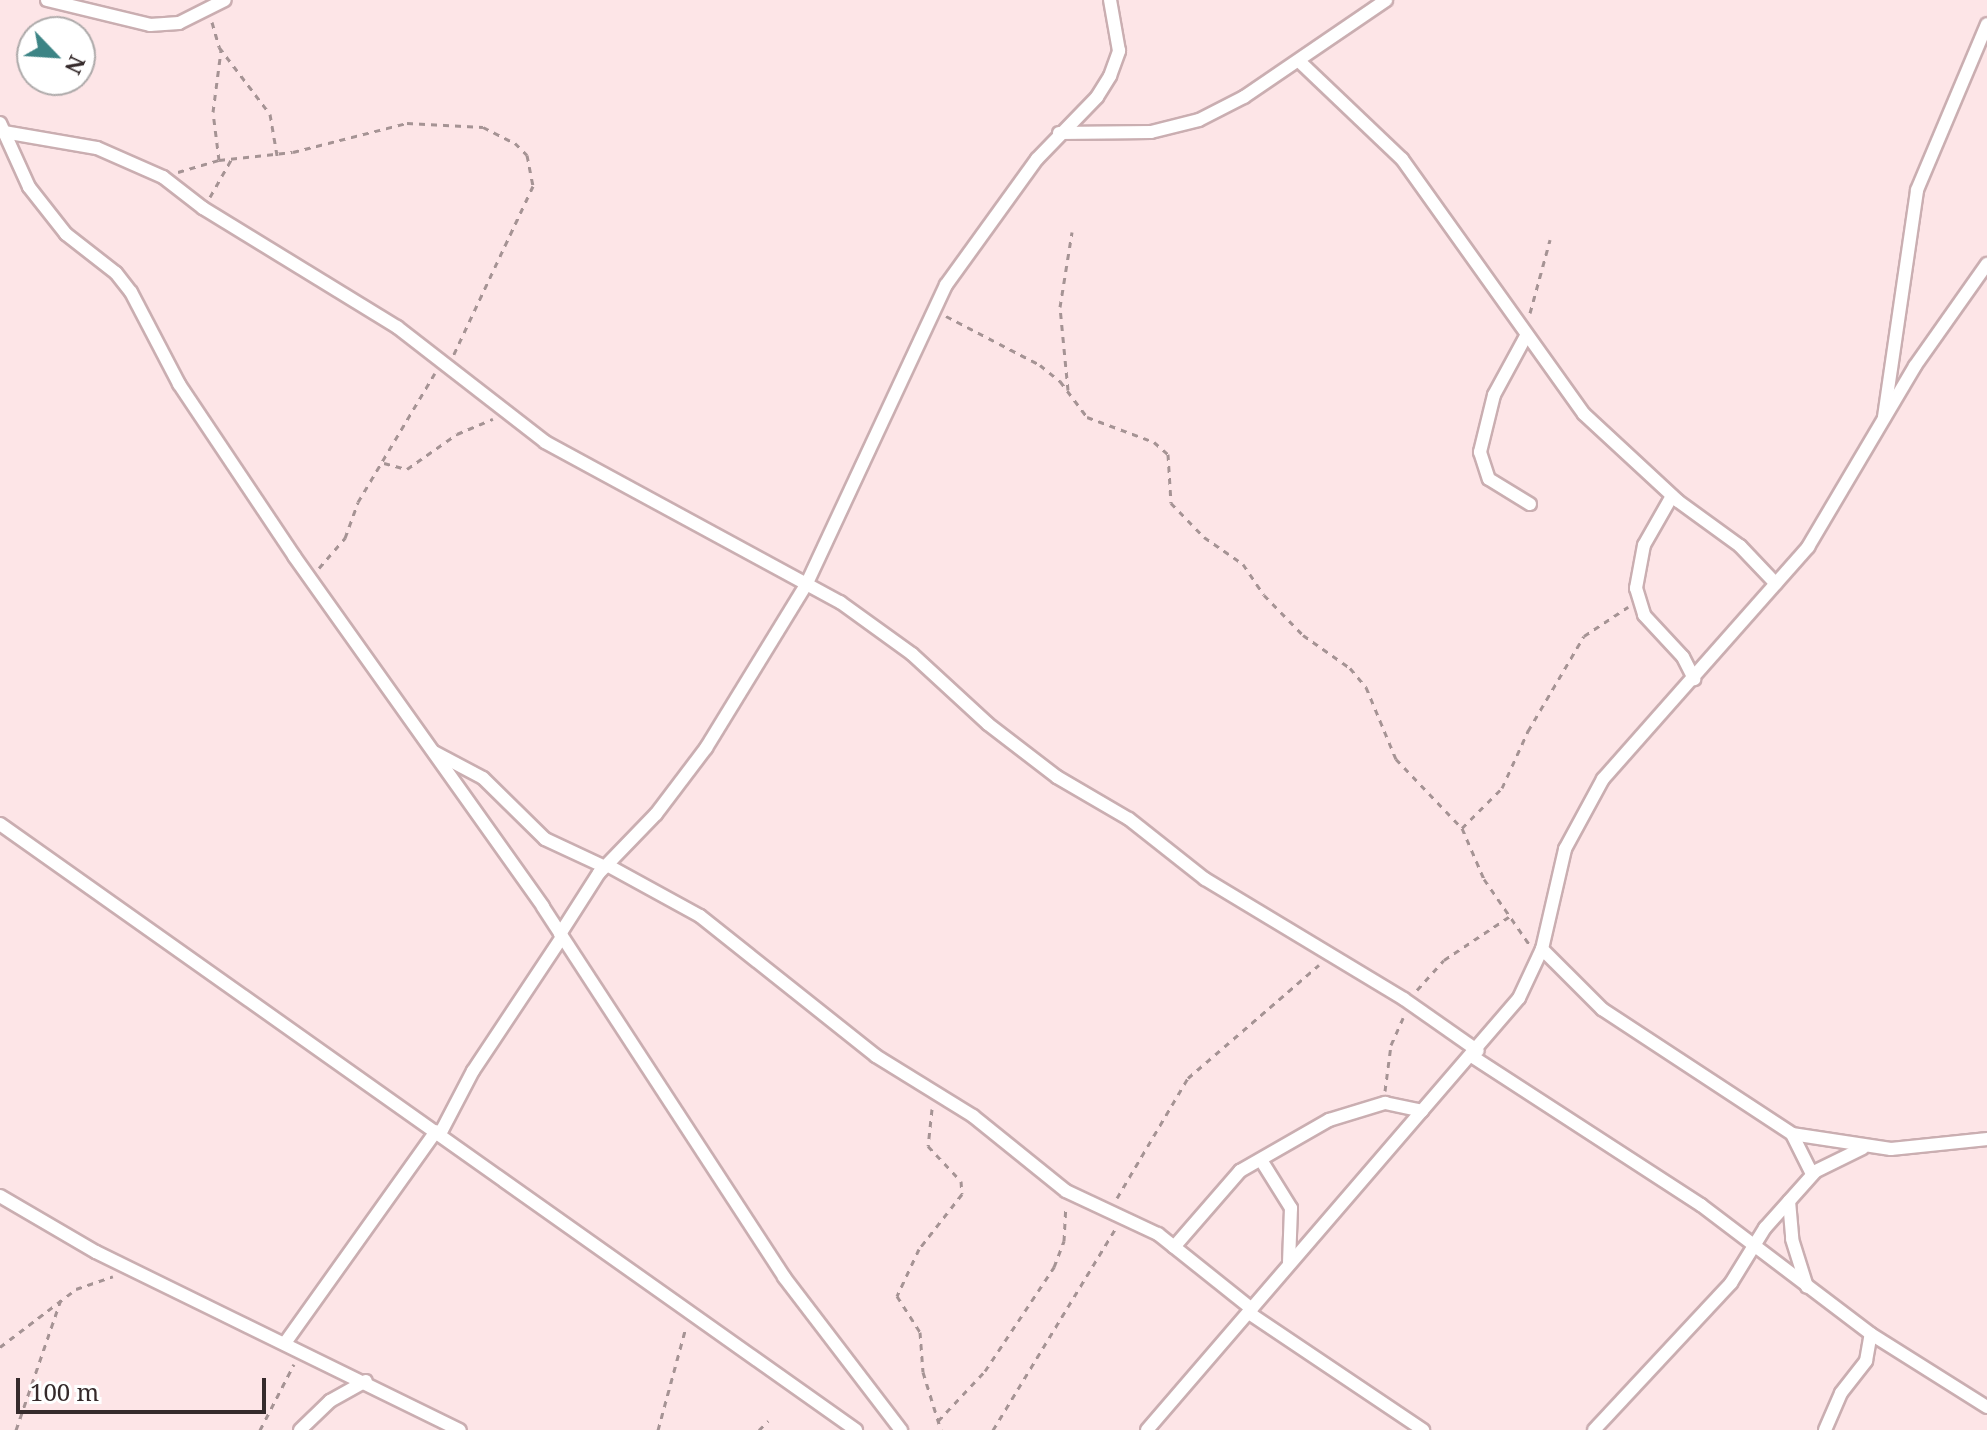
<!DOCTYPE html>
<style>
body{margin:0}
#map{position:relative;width:1987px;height:1430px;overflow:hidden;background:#fde5e7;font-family:"Noto Serif",serif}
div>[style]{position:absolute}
.path>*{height:3px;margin-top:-1.5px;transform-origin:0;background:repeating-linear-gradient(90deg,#a59394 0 6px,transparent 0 12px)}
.roads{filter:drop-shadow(2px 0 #caaeb1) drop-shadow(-2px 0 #caaeb1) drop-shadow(0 2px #caaeb1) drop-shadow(0 -2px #caaeb1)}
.street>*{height:12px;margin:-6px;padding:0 6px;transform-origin:6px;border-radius:6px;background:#fff}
span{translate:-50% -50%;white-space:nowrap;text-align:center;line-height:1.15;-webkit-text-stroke:7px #fff;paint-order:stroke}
.north{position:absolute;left:16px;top:16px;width:80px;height:80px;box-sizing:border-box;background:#fff;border:2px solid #aeaaaa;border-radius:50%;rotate:115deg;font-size:22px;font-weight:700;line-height:32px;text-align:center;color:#352a2b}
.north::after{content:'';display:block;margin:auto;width:28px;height:36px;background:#3c8485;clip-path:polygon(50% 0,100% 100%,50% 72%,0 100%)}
.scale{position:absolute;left:16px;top:1378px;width:250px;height:36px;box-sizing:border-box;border:4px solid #352a2b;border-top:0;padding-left:10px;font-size:24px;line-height:28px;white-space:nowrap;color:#352a2b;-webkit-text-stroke:6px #fff;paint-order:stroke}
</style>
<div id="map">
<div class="path">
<i style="left:212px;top:22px;width:26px;rotate:74deg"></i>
<i style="left:219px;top:47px;width:84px;rotate:52.7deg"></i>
<i style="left:270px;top:114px;width:42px;rotate:80.3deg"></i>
<i style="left:219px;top:160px;width:48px;rotate:-97.1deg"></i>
<i style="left:213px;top:112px;width:63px;rotate:-82.6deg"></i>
<i style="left:178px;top:172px;width:43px;rotate:-16.3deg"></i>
<i style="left:219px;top:160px;width:74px;rotate:-6.2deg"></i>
<i style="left:293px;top:152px;width:118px;rotate:-14.3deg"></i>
<i style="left:407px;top:123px;width:76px;rotate:3deg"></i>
<i style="left:483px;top:127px;width:36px;rotate:27deg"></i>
<i style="left:515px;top:143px;width:17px;rotate:45deg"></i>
<i style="left:527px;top:155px;width:32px;rotate:79deg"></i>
<i style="left:533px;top:186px;width:188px;rotate:115.2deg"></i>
<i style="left:210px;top:197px;width:43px;rotate:-60.4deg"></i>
<i style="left:1530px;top:313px;width:76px;rotate:-74.7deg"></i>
<i style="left:946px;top:316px;width:106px;rotate:27.5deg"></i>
<i style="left:1040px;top:365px;width:26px;rotate:39deg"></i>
<i style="left:1060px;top:381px;width:45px;rotate:53.1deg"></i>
<i style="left:1087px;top:417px;width:72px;rotate:20.5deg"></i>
<i style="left:1154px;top:442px;width:18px;rotate:41deg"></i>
<i style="left:1168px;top:454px;width:49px;rotate:86.5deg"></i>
<i style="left:1171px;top:503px;width:47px;rotate:45.9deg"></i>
<i style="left:1204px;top:537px;width:47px;rotate:34.7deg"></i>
<i style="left:1243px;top:564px;width:37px;rotate:56deg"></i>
<i style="left:1264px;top:595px;width:56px;rotate:45.7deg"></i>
<i style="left:1303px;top:635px;width:57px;rotate:35.1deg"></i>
<i style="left:1350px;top:668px;width:25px;rotate:50deg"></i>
<i style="left:1366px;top:687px;width:78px;rotate:67.4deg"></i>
<i style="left:1396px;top:759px;width:95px;rotate:46.3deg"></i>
<i style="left:1462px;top:828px;width:56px;rotate:66.7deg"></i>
<i style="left:1484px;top:879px;width:79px;rotate:55.3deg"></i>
<i style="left:1068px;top:390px;width:83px;rotate:-95.5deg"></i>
<i style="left:1060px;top:307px;width:76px;rotate:-80.9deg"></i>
<i style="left:384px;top:463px;width:24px;rotate:15deg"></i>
<i style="left:407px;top:469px;width:61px;rotate:-35deg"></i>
<i style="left:457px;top:434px;width:39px;rotate:-23deg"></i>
<i style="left:319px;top:568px;width:40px;rotate:-49deg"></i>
<i style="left:345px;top:538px;width:38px;rotate:-70deg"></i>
<i style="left:358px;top:502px;width:150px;rotate:-59.2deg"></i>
<i style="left:1462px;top:828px;width:57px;rotate:-45deg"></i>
<i style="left:1502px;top:788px;width:63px;rotate:-65.5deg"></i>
<i style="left:1528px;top:731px;width:110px;rotate:-59.5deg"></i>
<i style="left:1584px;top:636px;width:53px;rotate:-33.4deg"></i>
<i style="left:1417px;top:990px;width:40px;rotate:-48deg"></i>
<i style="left:1444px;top:960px;width:79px;rotate:-33.7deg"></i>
<i style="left:1385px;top:1091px;width:46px;rotate:-82.6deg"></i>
<i style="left:1391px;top:1045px;width:30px;rotate:-66deg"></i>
<i style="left:932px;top:1109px;width:37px;rotate:96deg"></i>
<i style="left:928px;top:1146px;width:48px;rotate:46.7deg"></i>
<i style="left:961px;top:1181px;width:13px;rotate:86deg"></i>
<i style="left:962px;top:1194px;width:70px;rotate:128deg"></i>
<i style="left:919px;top:1249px;width:52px;rotate:115.1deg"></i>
<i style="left:897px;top:1296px;width:43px;rotate:57.4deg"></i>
<i style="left:920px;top:1332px;width:40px;rotate:85.7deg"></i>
<i style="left:923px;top:1372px;width:61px;rotate:72.8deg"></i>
<i style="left:1117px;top:1198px;width:139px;rotate:-59.4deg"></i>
<i style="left:1188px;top:1078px;width:173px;rotate:-40.8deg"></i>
<i style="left:0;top:1347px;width:96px;rotate:-37.3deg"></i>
<i style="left:76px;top:1289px;width:39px;rotate:-19deg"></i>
<i style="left:938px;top:1421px;width:69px;rotate:-46.8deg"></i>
<i style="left:985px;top:1371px;width:125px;rotate:-56.4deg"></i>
<i style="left:1054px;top:1267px;width:28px;rotate:-69deg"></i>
<i style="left:1064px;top:1241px;width:34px;rotate:-87deg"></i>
<i style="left:16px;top:1430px;width:139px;rotate:-71deg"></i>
<i style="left:260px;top:1430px;width:74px;rotate:-62.7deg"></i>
<i style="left:658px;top:1430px;width:107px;rotate:-74.8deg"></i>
<i style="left:759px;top:1430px;width:13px;rotate:-45deg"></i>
<i style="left:993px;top:1430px;width:235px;rotate:-58.7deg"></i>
</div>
<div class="roads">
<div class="street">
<i style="left:47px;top:0;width:106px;rotate:13.6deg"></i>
<i style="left:150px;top:25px;width:29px;rotate:-4deg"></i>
<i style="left:179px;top:23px;width:51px;rotate:-26.6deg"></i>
<i style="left:1299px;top:61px;width:142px;rotate:43.6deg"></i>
<i style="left:1402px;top:159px;width:313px;rotate:54.5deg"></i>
<i style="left:1584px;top:414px;width:128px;rotate:42.8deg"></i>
<i style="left:1678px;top:501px;width:77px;rotate:36deg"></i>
<i style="left:1740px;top:546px;width:52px;rotate:46.5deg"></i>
<i style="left:0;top:123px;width:70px;rotate:65.6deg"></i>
<i style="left:29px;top:187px;width:60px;rotate:51.8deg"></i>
<i style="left:66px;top:234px;width:63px;rotate:38deg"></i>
<i style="left:116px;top:273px;width:24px;rotate:52deg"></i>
<i style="left:131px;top:292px;width:104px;rotate:62.4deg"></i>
<i style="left:179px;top:384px;width:207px;rotate:56.2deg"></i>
<i style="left:294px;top:556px;width:430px;rotate:54.6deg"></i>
<i style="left:543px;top:907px;width:442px;rotate:56.9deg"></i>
<i style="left:784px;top:1277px;width:193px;rotate:52.6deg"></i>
<i style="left:4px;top:132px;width:94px;rotate:9.8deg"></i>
<i style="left:97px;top:148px;width:72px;rotate:23.7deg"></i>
<i style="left:163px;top:177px;width:51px;rotate:37.8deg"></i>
<i style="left:203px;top:208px;width:228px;rotate:31.5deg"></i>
<i style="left:397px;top:327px;width:187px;rotate:37.8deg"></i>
<i style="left:545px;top:442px;width:336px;rotate:28.5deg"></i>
<i style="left:840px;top:602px;width:89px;rotate:35.8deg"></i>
<i style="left:912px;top:654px;width:103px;rotate:42.6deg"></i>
<i style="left:988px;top:724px;width:87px;rotate:37.5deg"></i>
<i style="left:1057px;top:777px;width:83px;rotate:30.3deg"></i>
<i style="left:1129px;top:819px;width:97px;rotate:38.3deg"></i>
<i style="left:1205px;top:879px;width:232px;rotate:31.1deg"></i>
<i style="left:1404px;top:999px;width:90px;rotate:35.1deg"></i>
<i style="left:1059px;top:133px;width:92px;rotate:-0.6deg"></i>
<i style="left:1151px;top:132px;width:49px;rotate:-14deg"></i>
<i style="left:1199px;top:120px;width:51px;rotate:-27.1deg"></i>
<i style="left:1244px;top:97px;width:172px;rotate:-34.3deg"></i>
<i style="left:1526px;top:336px;width:67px;rotate:118.5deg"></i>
<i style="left:1494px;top:395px;width:59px;rotate:103.8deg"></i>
<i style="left:1480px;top:452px;width:28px;rotate:72deg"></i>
<i style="left:1489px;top:479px;width:48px;rotate:31.4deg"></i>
<i style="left:1884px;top:417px;width:229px;rotate:-81.7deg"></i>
<i style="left:1917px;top:190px;width:180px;rotate:-67.1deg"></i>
<i style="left:1672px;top:496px;width:56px;rotate:119.7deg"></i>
<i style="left:1644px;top:545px;width:44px;rotate:100.5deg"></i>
<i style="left:1636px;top:588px;width:28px;rotate:73deg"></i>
<i style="left:1644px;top:615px;width:57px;rotate:47.1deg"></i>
<i style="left:1683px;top:657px;width:25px;rotate:63deg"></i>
<i style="left:434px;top:752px;width:55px;rotate:28deg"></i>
<i style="left:483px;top:778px;width:87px;rotate:44.5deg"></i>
<i style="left:545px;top:839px;width:66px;rotate:25deg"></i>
<i style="left:0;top:824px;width:1049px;rotate:35.3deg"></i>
<i style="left:607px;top:865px;width:106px;rotate:28.7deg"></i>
<i style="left:700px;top:916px;width:225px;rotate:38.5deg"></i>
<i style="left:876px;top:1056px;width:114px;rotate:31.7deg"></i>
<i style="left:973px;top:1116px;width:119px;rotate:38.9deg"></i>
<i style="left:1066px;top:1191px;width:102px;rotate:25.1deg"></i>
<i style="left:1158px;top:1234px;width:120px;rotate:38.6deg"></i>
<i style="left:560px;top:934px;width:72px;rotate:-57.4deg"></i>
<i style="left:599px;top:873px;width:82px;rotate:-46deg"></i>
<i style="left:656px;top:814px;width:83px;rotate:-52.9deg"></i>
<i style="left:706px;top:748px;width:193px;rotate:-58.5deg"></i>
<i style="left:807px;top:583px;width:329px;rotate:-65deg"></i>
<i style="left:946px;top:285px;width:155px;rotate:-54.2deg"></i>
<i style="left:1037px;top:159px;width:86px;rotate:-45.9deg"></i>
<i style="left:1097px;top:97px;width:25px;rotate:-58deg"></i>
<i style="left:1110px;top:76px;width:27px;rotate:-70deg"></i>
<i style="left:1119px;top:51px;width:52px;rotate:-100deg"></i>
<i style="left:1542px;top:949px;width:85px;rotate:45deg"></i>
<i style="left:1602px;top:1009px;width:227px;rotate:33.3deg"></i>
<i style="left:1792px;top:1134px;width:100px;rotate:8.6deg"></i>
<i style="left:1891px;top:1149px;width:97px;rotate:-5.9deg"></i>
<i style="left:1473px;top:1057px;width:272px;rotate:33deg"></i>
<i style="left:1701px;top:1205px;width:213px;rotate:37.2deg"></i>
<i style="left:1871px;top:1334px;width:137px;rotate:32.2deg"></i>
<i style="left:440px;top:1134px;width:71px;rotate:-62.4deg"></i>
<i style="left:473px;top:1071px;width:161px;rotate:-56.4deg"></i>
<i style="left:1792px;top:1134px;width:45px;rotate:63.4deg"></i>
<i style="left:1261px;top:1160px;width:57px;rotate:58deg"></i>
<i style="left:1291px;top:1208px;width:55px;rotate:92.1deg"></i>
<i style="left:0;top:1196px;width:111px;rotate:30.3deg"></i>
<i style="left:96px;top:1252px;width:405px;rotate:26.1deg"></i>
<i style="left:1789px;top:1201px;width:38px;rotate:85deg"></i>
<i style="left:1792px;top:1239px;width:50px;rotate:72.6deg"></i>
<i style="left:1174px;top:1247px;width:101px;rotate:-49deg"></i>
<i style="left:1240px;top:1171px;width:103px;rotate:-29.8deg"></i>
<i style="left:1329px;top:1120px;width:59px;rotate:-16.9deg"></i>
<i style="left:1385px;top:1103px;width:38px;rotate:12deg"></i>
<i style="left:1249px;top:1313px;width:210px;rotate:33.9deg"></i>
<i style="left:285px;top:1343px;width:260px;rotate:-54.5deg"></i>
<i style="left:300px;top:1430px;width:42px;rotate:-44deg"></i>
<i style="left:330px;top:1401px;width:41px;rotate:-29.1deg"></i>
<i style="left:1147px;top:1430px;width:570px;rotate:-49.27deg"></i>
<i style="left:1519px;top:998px;width:54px;rotate:-64.9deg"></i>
<i style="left:1542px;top:949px;width:103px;rotate:-77deg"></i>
<i style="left:1565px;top:849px;width:80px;rotate:-61.5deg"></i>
<i style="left:1603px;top:779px;width:310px;rotate:-48.5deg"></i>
<i style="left:1808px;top:547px;width:210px;rotate:-59.4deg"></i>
<i style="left:1915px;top:366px;width:125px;rotate:-54.8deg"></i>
<i style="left:1594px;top:1430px;width:201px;rotate:-47deg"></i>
<i style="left:1731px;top:1283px;width:65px;rotate:-58.3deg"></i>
<i style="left:1765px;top:1228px;width:76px;rotate:-48.2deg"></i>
<i style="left:1816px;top:1171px;width:52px;rotate:-26.1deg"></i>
<i style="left:1825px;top:1430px;width:40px;rotate:-66.6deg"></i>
<i style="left:1841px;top:1393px;width:41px;rotate:-52deg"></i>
<i style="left:1866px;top:1361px;width:27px;rotate:-80deg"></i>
</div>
</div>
<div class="north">N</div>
<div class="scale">100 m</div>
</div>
